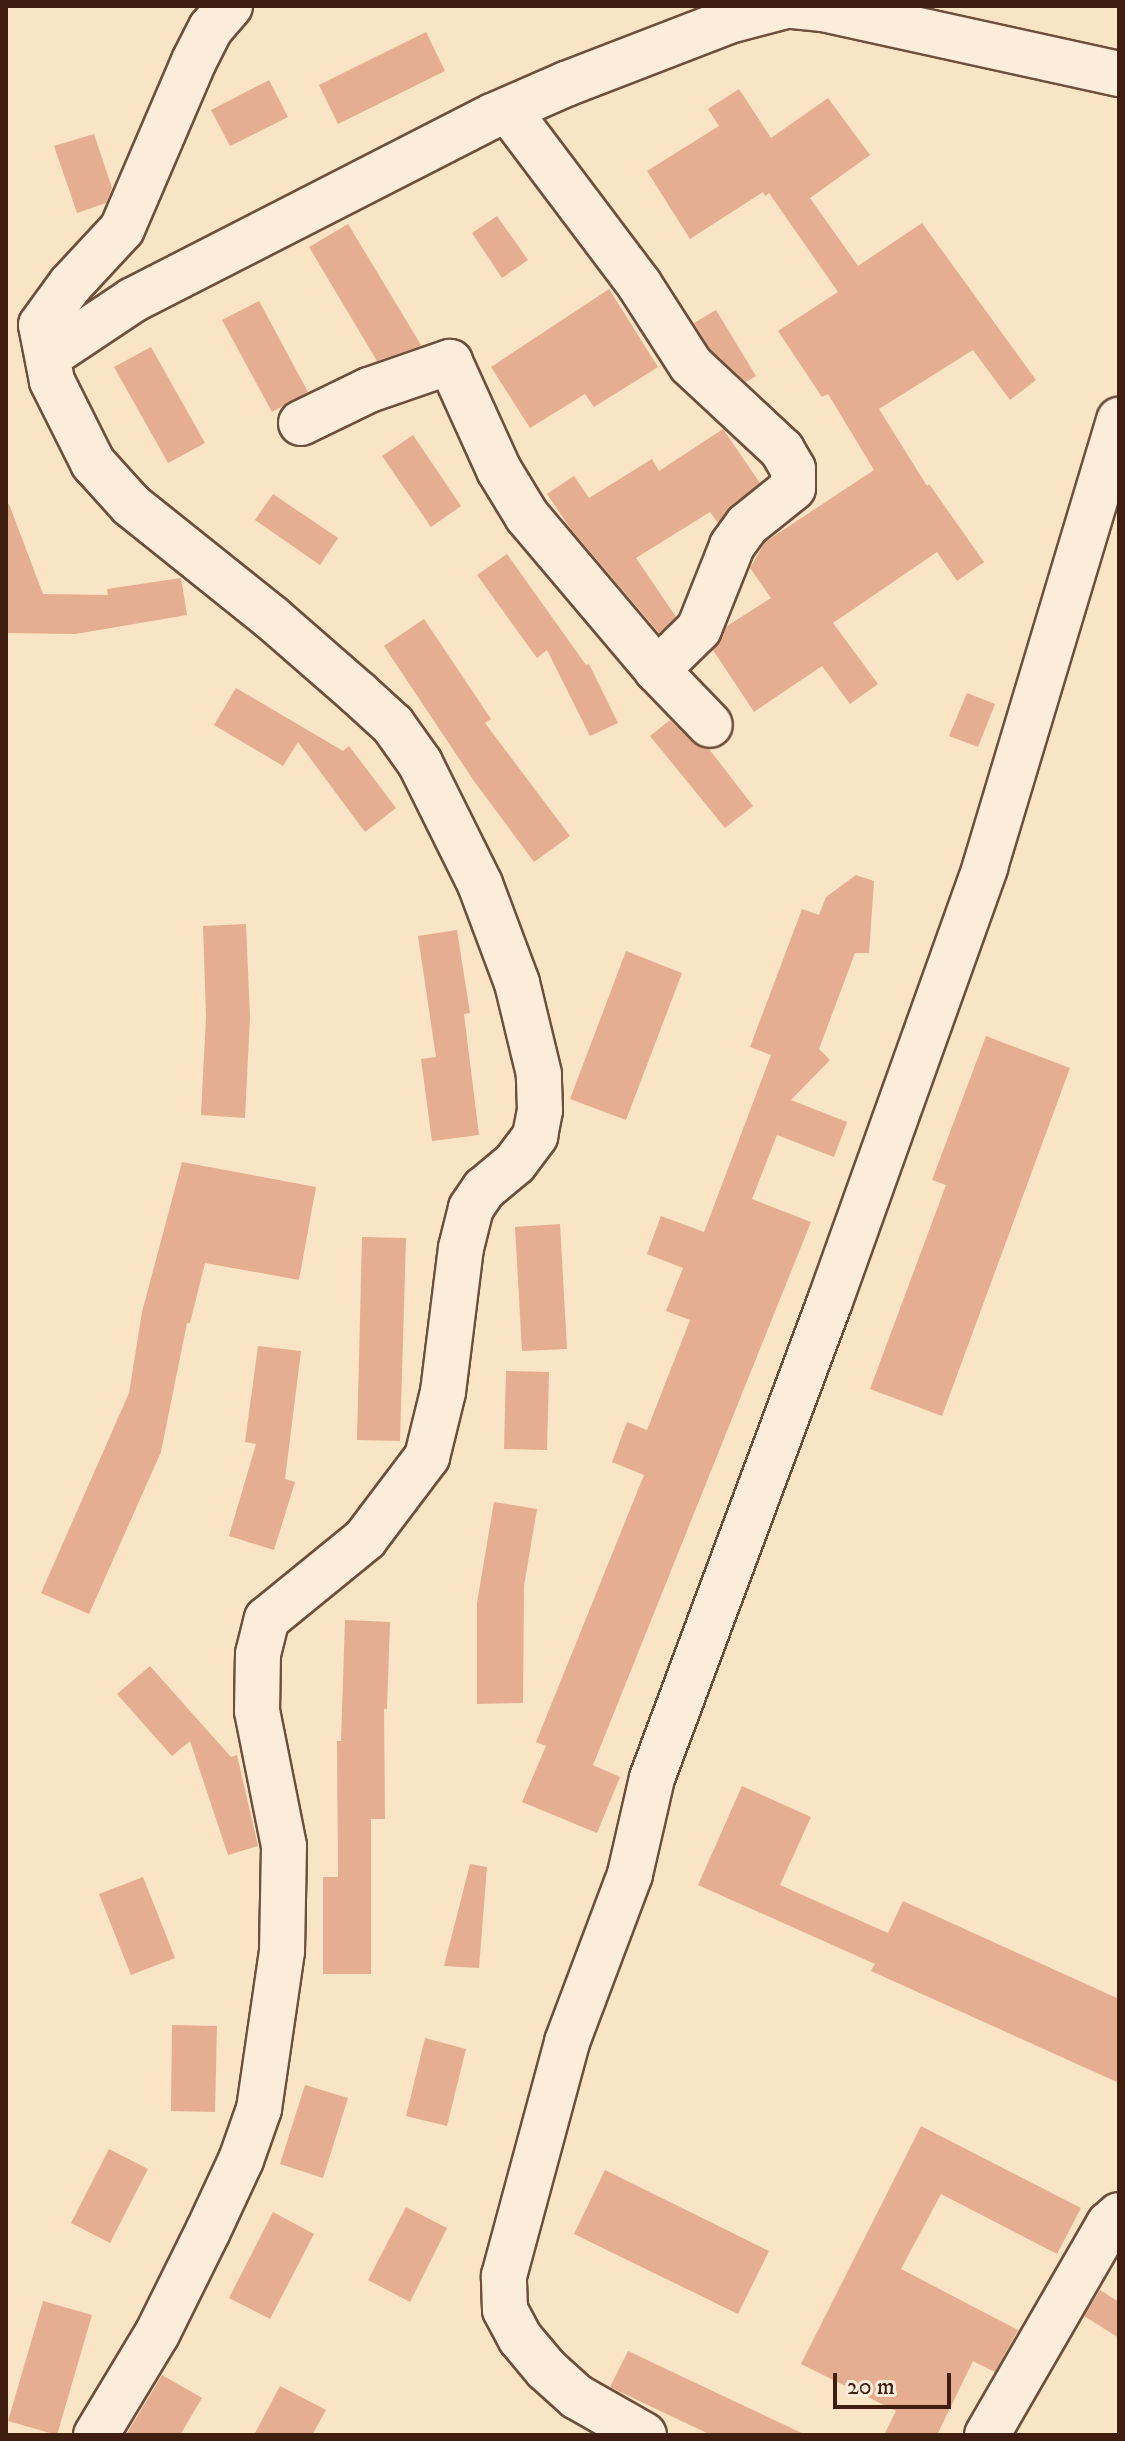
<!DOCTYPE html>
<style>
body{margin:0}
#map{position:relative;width:1125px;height:2441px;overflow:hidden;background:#f9e4c5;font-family:"IM FELL DW Pica",serif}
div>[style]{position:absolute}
.building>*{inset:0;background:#e6ae90}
.roads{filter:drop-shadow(2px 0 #6e4f3c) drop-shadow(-2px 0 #6e4f3c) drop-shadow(0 2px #6e4f3c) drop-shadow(0 -2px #6e4f3c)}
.minor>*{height:44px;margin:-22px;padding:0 22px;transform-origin:22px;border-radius:22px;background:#fbedd9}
span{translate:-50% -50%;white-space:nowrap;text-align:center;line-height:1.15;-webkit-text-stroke:7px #fbedd9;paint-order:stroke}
.frame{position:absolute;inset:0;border:8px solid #3f1d0f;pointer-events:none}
.scale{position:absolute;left:833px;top:2373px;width:118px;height:36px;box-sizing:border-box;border:4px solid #3f1d0f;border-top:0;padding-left:10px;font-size:24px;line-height:28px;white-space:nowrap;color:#3f1d0f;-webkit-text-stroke:6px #fbedd9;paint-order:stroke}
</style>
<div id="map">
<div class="building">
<i style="clip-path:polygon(426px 32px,445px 71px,338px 124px,319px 85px)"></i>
<i style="clip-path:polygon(269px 80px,288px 117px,230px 146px,211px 110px)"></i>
<i style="clip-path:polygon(739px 89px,771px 138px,828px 98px,870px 155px,810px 198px,858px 266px,922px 223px,1036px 380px,1010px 400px,973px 350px,879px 409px,927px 486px,929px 484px,984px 562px,957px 581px,937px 552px,833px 623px,878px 684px,850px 704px,822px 666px,754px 712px,713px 650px,727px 626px,771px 598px,750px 568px,765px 542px,874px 470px,828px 394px,822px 397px,778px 331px,838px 292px,769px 193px,765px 196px,763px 192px,690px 239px,647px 171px,719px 126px,708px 109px)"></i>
<i style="clip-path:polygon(94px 134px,112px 188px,106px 203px,77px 213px,54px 146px)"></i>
<i style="clip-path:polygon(497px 216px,528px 260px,502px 278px,472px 233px)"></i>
<i style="clip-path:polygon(348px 224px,421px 345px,418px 347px,377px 361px,309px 247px)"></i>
<i style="clip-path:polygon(609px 289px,658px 367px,594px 407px,585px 394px,530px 428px,491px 367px)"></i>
<i style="clip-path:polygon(259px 301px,308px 392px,272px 412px,222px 320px)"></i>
<i style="clip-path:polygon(716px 310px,756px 376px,746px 382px,710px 349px,694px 323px)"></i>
<i style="clip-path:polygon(151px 347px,205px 443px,168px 463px,114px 367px)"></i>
<i style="clip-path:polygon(723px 429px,760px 483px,731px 506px,718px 523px,710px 512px,636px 558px,676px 617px,659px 633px,570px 528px,547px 494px,574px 476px,589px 498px,652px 459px,659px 471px)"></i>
<i style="clip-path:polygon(413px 435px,461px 506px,431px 527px,382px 456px)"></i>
<i style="clip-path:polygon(273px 494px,338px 538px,320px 565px,255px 520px)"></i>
<i style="clip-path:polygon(9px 504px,43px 594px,108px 595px,107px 589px,181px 578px,187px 615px,75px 634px,6px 633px,6px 505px)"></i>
<i style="clip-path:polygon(507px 554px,586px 665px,589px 664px,618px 723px,590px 736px,547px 650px,537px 658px,477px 575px)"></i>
<i style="clip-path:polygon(424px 619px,491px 719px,485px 723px,570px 836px,534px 862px,474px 781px,384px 646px)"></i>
<i style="clip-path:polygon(236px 688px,343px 751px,349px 746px,396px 808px,365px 832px,298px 742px,283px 766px,214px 725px)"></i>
<i style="clip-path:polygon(967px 693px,995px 704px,978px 747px,949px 736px)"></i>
<i style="clip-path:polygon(670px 720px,693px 743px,709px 749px,753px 806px,725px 828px,650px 736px)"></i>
<i style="clip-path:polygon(856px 875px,874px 881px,869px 953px,855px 953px,819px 1049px,830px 1060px,791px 1100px,847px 1122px,834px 1157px,777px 1135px,752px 1199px,811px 1222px,593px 1765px,620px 1777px,597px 1833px,522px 1802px,546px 1746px,536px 1742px,644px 1475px,612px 1462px,627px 1422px,647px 1430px,690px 1320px,666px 1311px,683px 1268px,647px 1254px,661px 1216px,704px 1232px,771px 1055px,750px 1047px,802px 909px,819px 915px,826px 897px)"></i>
<i style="clip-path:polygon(246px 924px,250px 1017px,245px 1118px,201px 1115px,206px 1017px,203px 926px)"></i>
<i style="clip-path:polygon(457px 930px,470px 1013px,464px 1014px,479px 1135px,432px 1141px,421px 1059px,436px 1057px,418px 936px)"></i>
<i style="clip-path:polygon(626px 951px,682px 973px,626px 1120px,570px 1099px)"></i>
<i style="clip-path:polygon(986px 1036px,1070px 1068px,942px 1416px,870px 1389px,946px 1185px,932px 1180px)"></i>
<i style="clip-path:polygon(182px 1162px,316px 1187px,299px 1280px,205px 1263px,190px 1323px,187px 1323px,161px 1452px,89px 1614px,41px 1593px,129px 1393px,142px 1312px)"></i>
<i style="clip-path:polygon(560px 1224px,567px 1349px,522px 1351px,515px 1227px)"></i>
<i style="clip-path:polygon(362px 1237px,406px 1238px,400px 1441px,357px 1440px)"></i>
<i style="clip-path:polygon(258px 1346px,301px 1351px,285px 1479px,295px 1482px,274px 1550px,229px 1536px,256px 1444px,245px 1442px)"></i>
<i style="clip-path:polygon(506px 1371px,549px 1372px,547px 1450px,504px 1449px)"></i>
<i style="clip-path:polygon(494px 1502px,537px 1509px,524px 1586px,523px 1703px,477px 1704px,477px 1603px)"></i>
<i style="clip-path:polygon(345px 1620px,390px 1622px,387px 1709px,384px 1709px,385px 1819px,371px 1819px,371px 1974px,323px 1974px,323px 1877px,338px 1877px,337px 1741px,341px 1741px)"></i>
<i style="clip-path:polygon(150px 1666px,231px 1757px,237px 1755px,258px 1846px,228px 1855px,190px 1741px,172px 1756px,117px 1694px)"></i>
<i style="clip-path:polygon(742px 1786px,811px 1817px,780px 1885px,888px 1933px,903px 1901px,1119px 1999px,1119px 2083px,871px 1971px,875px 1964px,698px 1885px)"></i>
<i style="clip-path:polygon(470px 1864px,487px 1867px,479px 1968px,444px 1966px)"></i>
<i style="clip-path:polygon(143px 1877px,175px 1958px,131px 1975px,99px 1894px)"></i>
<i style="clip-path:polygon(172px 2025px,217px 2026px,215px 2112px,171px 2111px)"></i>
<i style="clip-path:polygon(425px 2038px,466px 2049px,447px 2126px,406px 2116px)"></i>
<i style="clip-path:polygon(305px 2085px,348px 2098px,323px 2178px,280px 2164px)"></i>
<i style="clip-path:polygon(921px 2126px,1081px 2208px,1057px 2254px,941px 2194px,901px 2269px,1018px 2330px,995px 2372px,973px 2361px,937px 2435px,884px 2435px,896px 2411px,801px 2364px)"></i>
<i style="clip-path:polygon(109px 2149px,148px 2169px,110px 2243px,71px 2223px)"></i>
<i style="clip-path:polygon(605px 2170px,769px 2251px,738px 2314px,574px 2234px)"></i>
<i style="clip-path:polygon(406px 2207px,447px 2228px,410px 2302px,368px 2280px)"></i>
<i style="clip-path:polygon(273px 2212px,314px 2234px,270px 2319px,229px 2298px)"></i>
<i style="clip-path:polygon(1100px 2290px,1119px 2302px,1119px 2338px,1084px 2316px)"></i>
<i style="clip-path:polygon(43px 2301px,92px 2315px,57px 2435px,8px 2421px)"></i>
<i style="clip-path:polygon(628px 2351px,806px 2435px,711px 2435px,614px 2389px,610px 2387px)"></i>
<i style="clip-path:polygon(162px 2375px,202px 2398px,180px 2435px,126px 2435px)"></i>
<i style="clip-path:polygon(280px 2386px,326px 2410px,312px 2435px,254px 2435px)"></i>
</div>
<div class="roads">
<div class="minor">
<i style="left:793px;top:6px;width:30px;rotate:6deg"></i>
<i style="left:823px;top:9px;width:303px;rotate:12.4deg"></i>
<i style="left:508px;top:110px;width:218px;rotate:53deg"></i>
<i style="left:639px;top:284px;width:96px;rotate:57.3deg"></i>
<i style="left:691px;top:365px;width:125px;rotate:43deg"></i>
<i style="left:782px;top:450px;width:22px;rotate:60deg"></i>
<i style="left:793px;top:469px;width:19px;rotate:90deg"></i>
<i style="left:793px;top:488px;width:59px;rotate:141.2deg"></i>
<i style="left:747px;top:525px;width:26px;rotate:126deg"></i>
<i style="left:732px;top:546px;width:89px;rotate:111.7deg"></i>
<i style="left:699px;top:629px;width:59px;rotate:135.7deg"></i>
<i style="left:49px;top:356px;width:101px;rotate:-33.7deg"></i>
<i style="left:133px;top:300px;width:404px;rotate:-27.1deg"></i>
<i style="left:493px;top:116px;width:80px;rotate:-23.7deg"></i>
<i style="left:566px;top:84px;width:175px;rotate:-21.1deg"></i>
<i style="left:729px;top:21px;width:59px;rotate:-14.7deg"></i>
<i style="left:301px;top:423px;width:76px;rotate:-25.9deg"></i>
<i style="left:369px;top:390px;width:86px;rotate:-19.1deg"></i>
<i style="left:450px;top:362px;width:119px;rotate:65.6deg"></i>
<i style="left:499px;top:470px;width:54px;rotate:58.7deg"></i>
<i style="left:527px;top:516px;width:202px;rotate:49.8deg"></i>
<i style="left:657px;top:670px;width:76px;rotate:46.1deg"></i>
<i style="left:96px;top:2435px;width:118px;rotate:-58.9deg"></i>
<i style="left:157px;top:2334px;width:115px;rotate:-63.7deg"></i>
<i style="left:208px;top:2231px;width:78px;rotate:-65.1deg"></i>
<i style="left:241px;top:2160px;width:54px;rotate:-70.6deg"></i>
<i style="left:259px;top:2109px;width:160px;rotate:-81.7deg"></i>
<i style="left:282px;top:1951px;width:105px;rotate:-88.9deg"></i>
<i style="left:284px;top:1846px;width:138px;rotate:-101.3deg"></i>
<i style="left:257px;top:1711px;width:57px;rotate:-89deg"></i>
<i style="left:258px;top:1654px;width:36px;rotate:-76deg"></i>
<i style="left:267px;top:1619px;width:127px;rotate:-39.2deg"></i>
<i style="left:365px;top:1539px;width:103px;rotate:-52.9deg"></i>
<i style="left:427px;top:1457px;width:67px;rotate:-76.2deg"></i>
<i style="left:443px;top:1392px;width:145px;rotate:-82.9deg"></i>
<i style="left:461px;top:1248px;width:41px;rotate:-76deg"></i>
<i style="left:471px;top:1208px;width:23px;rotate:-56deg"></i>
<i style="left:484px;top:1189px;width:40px;rotate:-40deg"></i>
<i style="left:515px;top:1163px;width:34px;rotate:-53deg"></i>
<i style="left:535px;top:1136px;width:26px;rotate:-79deg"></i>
<i style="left:540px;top:1110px;width:36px;rotate:-92deg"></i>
<i style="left:539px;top:1074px;width:94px;rotate:-103.6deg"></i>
<i style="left:517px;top:983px;width:106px;rotate:-110.5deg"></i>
<i style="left:480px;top:884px;width:135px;rotate:-116.4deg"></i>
<i style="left:420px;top:763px;width:47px;rotate:-125.4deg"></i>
<i style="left:393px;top:725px;width:47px;rotate:-137.6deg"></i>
<i style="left:358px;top:693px;width:114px;rotate:-138.9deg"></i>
<i style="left:272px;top:618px;width:181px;rotate:-141.3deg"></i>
<i style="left:131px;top:505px;width:57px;rotate:-132.1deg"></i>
<i style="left:93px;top:463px;width:92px;rotate:-116.6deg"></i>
<i style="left:52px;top:381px;width:57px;rotate:-101.1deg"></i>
<i style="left:41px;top:325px;width:49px;rotate:-54.1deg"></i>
<i style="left:70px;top:285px;width:76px;rotate:-47.1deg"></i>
<i style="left:122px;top:229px;width:183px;rotate:-66.8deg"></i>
<i style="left:194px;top:61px;width:37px;rotate:-63deg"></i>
<i style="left:211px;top:28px;width:29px;rotate:-49deg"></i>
<i style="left:644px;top:2435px;width:77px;rotate:-150.4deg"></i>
<i style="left:577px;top:2397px;width:42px;rotate:-137.9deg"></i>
<i style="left:546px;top:2369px;width:40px;rotate:-130deg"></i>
<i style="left:520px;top:2338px;width:32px;rotate:-118deg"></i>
<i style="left:505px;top:2310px;width:34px;rotate:-92deg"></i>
<i style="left:504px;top:2276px;width:242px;rotate:-74.9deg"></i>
<i style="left:567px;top:2042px;width:179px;rotate:-69.4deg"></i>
<i style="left:630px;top:1874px;width:98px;rotate:-77.1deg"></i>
<i style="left:652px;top:1778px;width:509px;rotate:-69.54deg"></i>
<i style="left:830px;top:1301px;width:461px;rotate:-70.3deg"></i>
<i style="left:985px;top:867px;width:467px;rotate:-73.3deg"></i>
<i style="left:987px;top:2435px;width:244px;rotate:-60deg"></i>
<i style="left:1109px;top:2224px;width:13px;rotate:-42deg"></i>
</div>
</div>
<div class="frame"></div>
<div class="scale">20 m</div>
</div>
